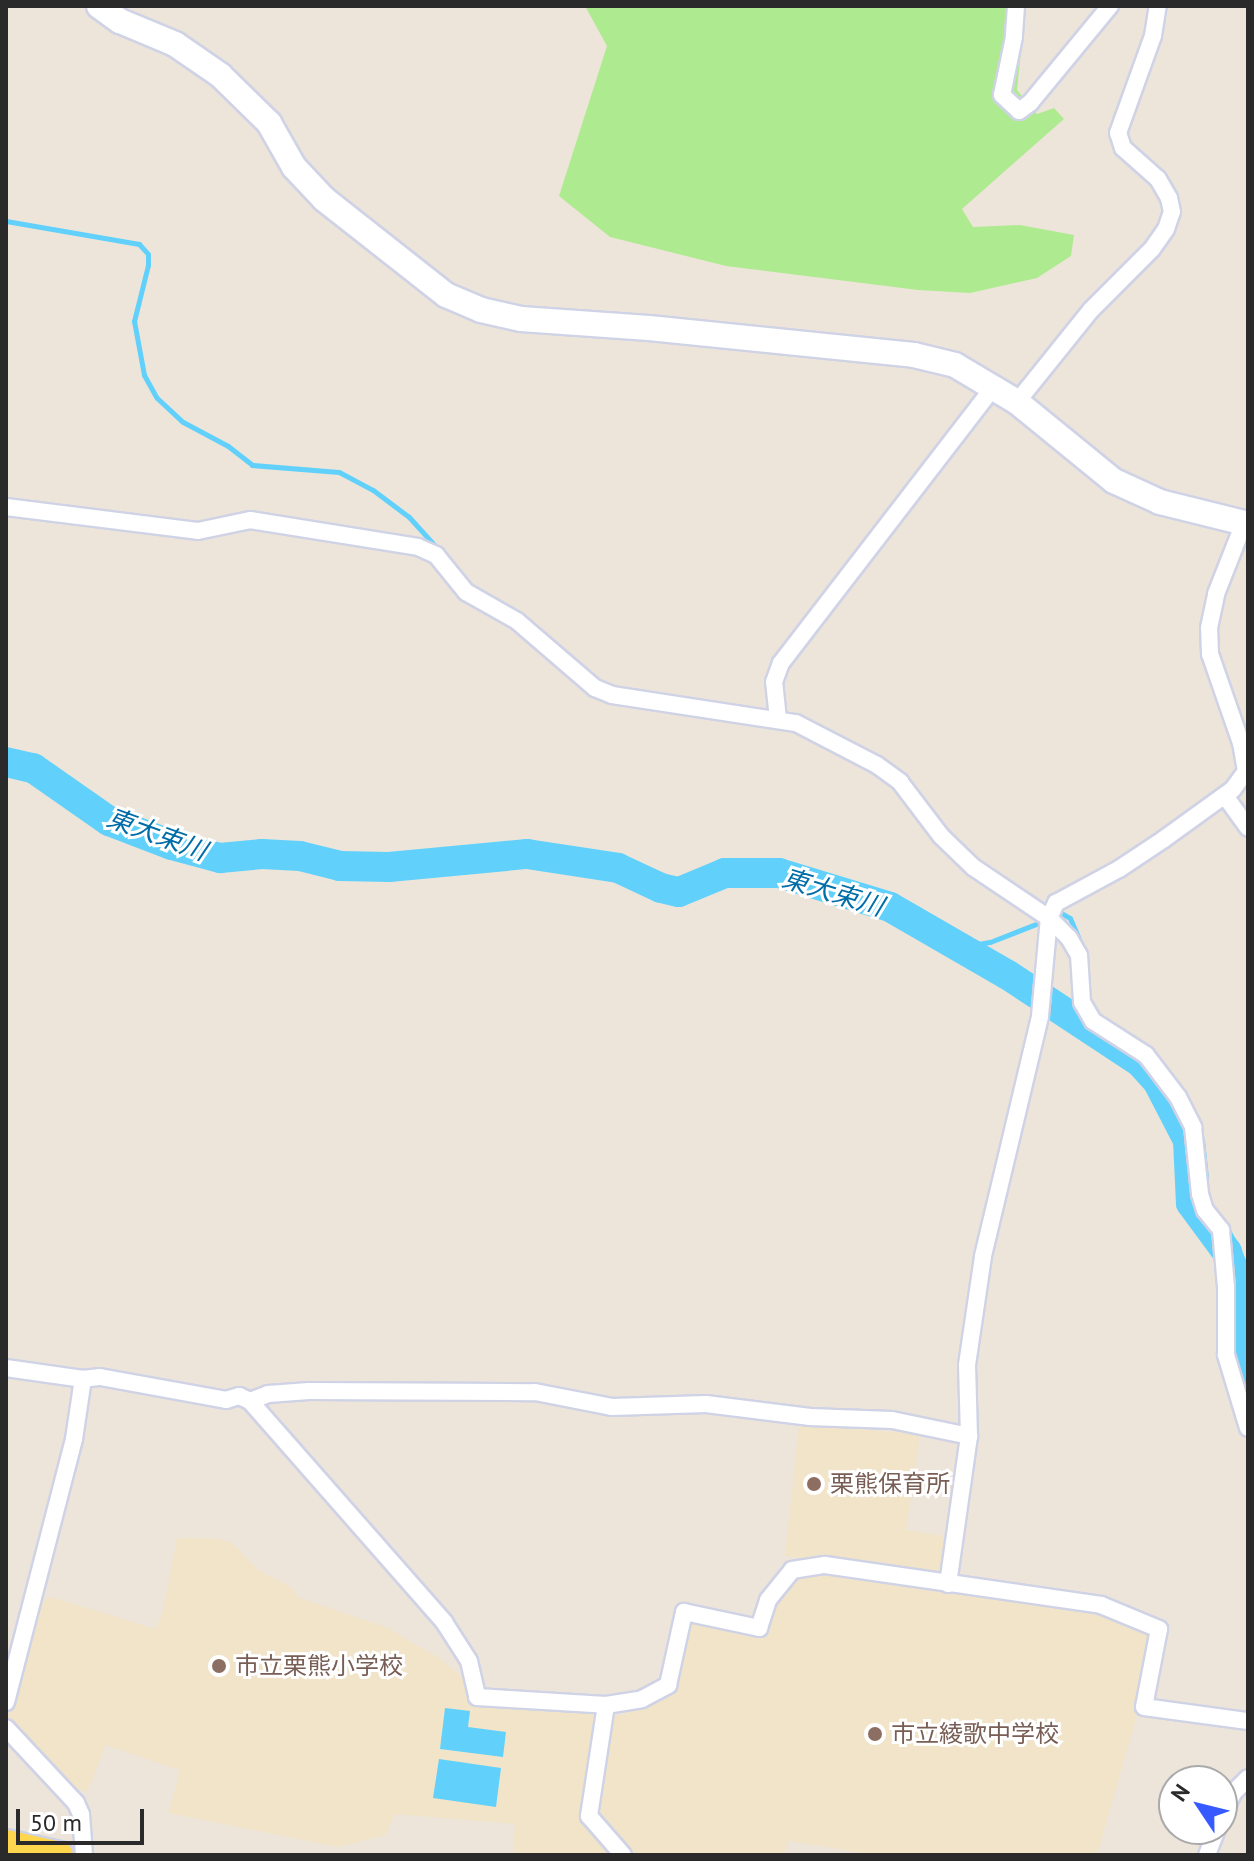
<!DOCTYPE html>
<meta charset="utf-8">
<style>
body{margin:0}
#map{position:relative;width:1254px;height:1861px;overflow:hidden;background:#eee5da;font-family:"PT Sans","Noto Sans JP",sans-serif}
div>[style]{position:absolute}
.education>*{inset:0;background:#f1e4c8}
.green>*{inset:0;background:#aeeb90}
.water>*{inset:0;background:#61d1fc}
.stream>*{height:5px;margin:-2.5px;padding:0 2.5px;transform-origin:2.5px;border-radius:2.5px;background:#61d1fc}
.river>*{height:30px;margin:-15px;padding:0 15px;transform-origin:15px;border-radius:15px;background:#61d1fc}
.roads{filter:drop-shadow(2px 0 #cfd3e5) drop-shadow(-2px 0 #cfd3e5) drop-shadow(0 2px #cfd3e5) drop-shadow(0 -2px #cfd3e5)}
.street>*{height:16px;margin:-8px;padding:0 8px;transform-origin:8px;border-radius:8px;background:#fff}
.secondary>*{height:24px;margin:-12px;padding:0 12px;transform-origin:12px;border-radius:12px;background:#fff}
.primary>*{height:26px;margin:-13px;padding:0 13px;transform-origin:13px;border-radius:13px;background:#ffd74e}
.dots>*{width:22px;height:22px;translate:-50% -50%;box-sizing:border-box;border:4px solid #fff;border-radius:50%}
span{translate:-50% -50%;white-space:nowrap;text-align:center;line-height:1.15;-webkit-text-stroke:6px #fff;paint-order:stroke}
.education-label{font-size:24px;color:#785e54}
.left{translate:0 -50%;text-align:left}
.water-label{font-size:26px;color:#006da8;font-style:italic}
.frame{position:absolute;inset:0;border:8px solid #2a2a2a;pointer-events:none}
.north{position:absolute;left:1158px;top:1765px;width:80px;height:80px;box-sizing:border-box;background:#fff;border:2px solid #aaa;border-radius:50%;rotate:305deg;font-size:22px;font-weight:700;line-height:32px;text-align:center;color:#2a2a2a}
.north::after{content:'';display:block;margin:auto;width:28px;height:36px;background:#365aff;clip-path:polygon(50% 0,100% 100%,50% 72%,0 100%)}
.scale{position:absolute;left:16px;top:1809px;width:128px;height:36px;box-sizing:border-box;border:4px solid #2a2a2a;border-top:0;padding-left:10px;font-size:24px;line-height:28px;white-space:nowrap;color:#2a2a2a;-webkit-text-stroke:6px #fff;paint-order:stroke}
</style>
<div id="map">
<div class="education">
<i style="clip-path:polygon(799px 1425px,920px 1434px,906px 1530px,950px 1537px,944px 1578px,785px 1556px)"></i>
<i style="clip-path:polygon(177px 1538px,219px 1539px,233px 1544px,259px 1571px,291px 1587px,299px 1598px,388px 1628px,442px 1660px,469px 1683px,467px 1700px,608px 1716px,622px 1715px,657px 1699px,684px 1627px,697px 1620px,763px 1634px,774px 1601px,793px 1578px,825px 1570px,1103px 1610px,1154px 1632px,1137px 1715px,1097px 1855px,876px 1855px,788px 1841px,785px 1855px,513px 1855px,515px 1824px,395px 1814px,386px 1835px,338px 1847px,169px 1813px,180px 1770px,106px 1745px,87px 1792px,65px 1784px,7px 1721px,39px 1604px,51px 1597px,155px 1629px,162px 1615px)"></i>
</div>
<div class="green">
<i style="clip-path:polygon(585px 6px,1020px 6px,1025px 12px,1017px 90px,1037px 114px,1054px 108px,1064px 119px,962px 209px,973px 227px,1020px 225px,1074px 235px,1071px 256px,1037px 278px,970px 293px,918px 290px,726px 266px,610px 237px,559px 196px,607px 46px)"></i>
</div>
<div class="water">
<i style="clip-path:polygon(445px 1708px,470px 1711px,468px 1727px,506px 1732px,503px 1757px,440px 1749px)"></i>
<i style="clip-path:polygon(439px 1759px,501px 1768px,496px 1807px,433px 1798px)"></i>
</div>
<div class="stream">
<i style="left:6px;top:221px;width:135px;rotate:9.8deg"></i>
<i style="left:139px;top:244px;width:13px;rotate:48deg"></i>
<i style="left:148px;top:254px;width:11px;rotate:90deg"></i>
<i style="left:148px;top:265px;width:58px;rotate:104deg"></i>
<i style="left:134px;top:321px;width:55px;rotate:79.5deg"></i>
<i style="left:144px;top:375px;width:26px;rotate:61deg"></i>
<i style="left:157px;top:398px;width:35px;rotate:43deg"></i>
<i style="left:183px;top:422px;width:51px;rotate:28.1deg"></i>
<i style="left:228px;top:446px;width:31px;rotate:38deg"></i>
<i style="left:252px;top:465px;width:87px;rotate:4.6deg"></i>
<i style="left:339px;top:472px;width:38px;rotate:28deg"></i>
<i style="left:373px;top:490px;width:45px;rotate:36.9deg"></i>
<i style="left:409px;top:517px;width:42px;rotate:47.9deg"></i>
<i style="left:1061px;top:913px;width:10px;rotate:29deg"></i>
<i style="left:1070px;top:918px;width:34px;rotate:67deg"></i>
<i style="left:961px;top:947px;width:29px;rotate:-10deg"></i>
<i style="left:990px;top:942px;width:49px;rotate:-21.4deg"></i>
<i style="left:1202px;top:1140px;width:37px;rotate:84deg"></i>
<i style="left:1227px;top:1228px;width:47px;rotate:63.4deg"></i>
<i style="left:1233px;top:1311px;width:17px;rotate:-28deg"></i>
</div>
<div class="river">
<i style="left:6px;top:762px;width:28px;rotate:13deg"></i>
<i style="left:33px;top:768px;width:93px;rotate:34.9deg"></i>
<i style="left:109px;top:821px;width:67px;rotate:20.9deg"></i>
<i style="left:172px;top:845px;width:50px;rotate:15.2deg"></i>
<i style="left:220px;top:858px;width:42px;rotate:-5.4deg"></i>
<i style="left:262px;top:854px;width:38px;rotate:3deg"></i>
<i style="left:300px;top:856px;width:41px;rotate:14deg"></i>
<i style="left:340px;top:866px;width:49px;rotate:1.2deg"></i>
<i style="left:389px;top:867px;width:139px;rotate:-5.4deg"></i>
<i style="left:527px;top:854px;width:92px;rotate:8.7deg"></i>
<i style="left:618px;top:868px;width:47px;rotate:24.9deg"></i>
<i style="left:661px;top:888px;width:18px;rotate:13deg"></i>
<i style="left:679px;top:892px;width:50px;rotate:-22.4deg"></i>
<i style="left:725px;top:873px;width:54px"></i>
<i style="left:779px;top:873px;width:116px;rotate:17deg"></i>
<i style="left:890px;top:907px;width:136px;rotate:30deg"></i>
<i style="left:1008px;top:975px;width:158px;rotate:33.4deg"></i>
<i style="left:1140px;top:1062px;width:27px;rotate:48deg"></i>
<i style="left:1158px;top:1082px;width:65px;rotate:62.7deg"></i>
<i style="left:1188px;top:1140px;width:63px;rotate:87.3deg"></i>
<i style="left:1191px;top:1203px;width:61px;rotate:53.7deg"></i>
<i style="left:1227px;top:1252px;width:22px;rotate:72deg"></i>
<i style="left:1234px;top:1273px;width:70px;rotate:90.8deg"></i>
<i style="left:1233px;top:1343px;width:60px;rotate:75.5deg"></i>
</div>
<div class="roads">
<div class="street">
<i style="left:1016px;top:6px;width:31px;rotate:94deg"></i>
<i style="left:1014px;top:37px;width:59px;rotate:101.7deg"></i>
<i style="left:1002px;top:95px;width:23px;rotate:43deg"></i>
<i style="left:1019px;top:111px;width:14px;rotate:-36deg"></i>
<i style="left:1030px;top:103px;width:126px;rotate:-50.5deg"></i>
<i style="left:1017px;top:402px;width:118px;rotate:-51.2deg"></i>
<i style="left:1091px;top:310px;width:86px;rotate:-45deg"></i>
<i style="left:1152px;top:249px;width:24px;rotate:-55deg"></i>
<i style="left:1166px;top:229px;width:18px;rotate:-71deg"></i>
<i style="left:1172px;top:212px;width:14px;rotate:-102deg"></i>
<i style="left:1169px;top:198px;width:22px;rotate:-120deg"></i>
<i style="left:1158px;top:179px;width:47px;rotate:-138.5deg"></i>
<i style="left:1123px;top:148px;width:16px;rotate:-108deg"></i>
<i style="left:1118px;top:133px;width:103px;rotate:-70.2deg"></i>
<i style="left:1153px;top:36px;width:30px;rotate:-81deg"></i>
<i style="left:6px;top:507px;width:193px;rotate:7.1deg"></i>
<i style="left:198px;top:531px;width:53px;rotate:-11.9deg"></i>
<i style="left:250px;top:520px;width:170px;rotate:9.1deg"></i>
<i style="left:418px;top:547px;width:20px;rotate:24deg"></i>
<i style="left:436px;top:555px;width:48px;rotate:51deg"></i>
<i style="left:466px;top:592px;width:59px;rotate:29.6deg"></i>
<i style="left:517px;top:621px;width:103px;rotate:40.7deg"></i>
<i style="left:595px;top:688px;width:18px;rotate:22deg"></i>
<i style="left:612px;top:695px;width:186px;rotate:8.7deg"></i>
<i style="left:796px;top:723px;width:91px;rotate:27.4deg"></i>
<i style="left:877px;top:765px;width:29px;rotate:36deg"></i>
<i style="left:900px;top:782px;width:68px;rotate:52.8deg"></i>
<i style="left:941px;top:836px;width:45px;rotate:44.1deg"></i>
<i style="left:973px;top:867px;width:92px;rotate:33.9deg"></i>
<i style="left:1049px;top:918px;width:28px;rotate:45deg"></i>
<i style="left:1069px;top:938px;width:20px;rotate:60deg"></i>
<i style="left:1079px;top:955px;width:47px;rotate:86.3deg"></i>
<i style="left:1082px;top:1002px;width:22px;rotate:60deg"></i>
<i style="left:1093px;top:1021px;width:63px;rotate:32.7deg"></i>
<i style="left:1146px;top:1055px;width:53px;rotate:52.7deg"></i>
<i style="left:1178px;top:1097px;width:34px;rotate:63deg"></i>
<i style="left:1193px;top:1127px;width:67px;rotate:84deg"></i>
<i style="left:1200px;top:1194px;width:17px;rotate:73deg"></i>
<i style="left:1205px;top:1210px;width:26px;rotate:51deg"></i>
<i style="left:1221px;top:1230px;width:57px;rotate:85deg"></i>
<i style="left:1226px;top:1287px;width:68px;rotate:90deg"></i>
<i style="left:1226px;top:1355px;width:76px;rotate:73.2deg"></i>
<i style="left:778px;top:719px;width:37px;rotate:-96deg"></i>
<i style="left:774px;top:682px;width:20px;rotate:-70deg"></i>
<i style="left:781px;top:663px;width:349px;rotate:-52.4deg"></i>
<i style="left:1225px;top:796px;width:39px;rotate:54deg"></i>
<i style="left:6px;top:1368px;width:78px;rotate:8.1deg"></i>
<i style="left:83px;top:1379px;width:17px;rotate:-7deg"></i>
<i style="left:100px;top:1377px;width:128px;rotate:10.3deg"></i>
<i style="left:226px;top:1400px;width:14px;rotate:-17deg"></i>
<i style="left:239px;top:1396px;width:12px;rotate:24deg"></i>
<i style="left:250px;top:1401px;width:19px;rotate:-21deg"></i>
<i style="left:268px;top:1394px;width:41px;rotate:-4.2deg"></i>
<i style="left:309px;top:1391px;width:226px;rotate:0.3deg"></i>
<i style="left:535px;top:1392px;width:78px;rotate:11deg"></i>
<i style="left:612px;top:1407px;width:94px;rotate:-1.8deg"></i>
<i style="left:706px;top:1404px;width:105px;rotate:7.1deg"></i>
<i style="left:810px;top:1417px;width:82px;rotate:2.1deg"></i>
<i style="left:892px;top:1420px;width:79px;rotate:11.7deg"></i>
<i style="left:250px;top:1401px;width:294px;rotate:48.7deg"></i>
<i style="left:444px;top:1622px;width:46px;rotate:57.3deg"></i>
<i style="left:469px;top:1661px;width:37px;rotate:77deg"></i>
<i style="left:477px;top:1697px;width:129px;rotate:3.5deg"></i>
<i style="left:948px;top:1584px;width:149px;rotate:-81.9deg"></i>
<i style="left:969px;top:1436px;width:71px;rotate:-91.6deg"></i>
<i style="left:967px;top:1365px;width:110px;rotate:-81.6deg"></i>
<i style="left:983px;top:1256px;width:247px;rotate:-76.6deg"></i>
<i style="left:1040px;top:1016px;width:98px;rotate:-84.8deg"></i>
<i style="left:1049px;top:918px;width:17px;rotate:-65deg"></i>
<i style="left:1056px;top:903px;width:72px;rotate:-28.4deg"></i>
<i style="left:1119px;top:869px;width:54px;rotate:-33.7deg"></i>
<i style="left:1164px;top:839px;width:85px;rotate:-35.9deg"></i>
<i style="left:1233px;top:789px;width:22px;rotate:-54deg"></i>
<i style="left:1246px;top:771px;width:28px;rotate:-100deg"></i>
<i style="left:1241px;top:743px;width:94px;rotate:-109.2deg"></i>
<i style="left:1210px;top:654px;width:26px;rotate:-92deg"></i>
<i style="left:1209px;top:628px;width:35px;rotate:-78deg"></i>
<i style="left:1216px;top:594px;width:76px;rotate:-68.5deg"></i>
<i style="left:6px;top:1702px;width:272px;rotate:-75.5deg"></i>
<i style="left:74px;top:1439px;width:61px;rotate:-81.5deg"></i>
<i style="left:6px;top:1728px;width:103px;rotate:47deg"></i>
<i style="left:76px;top:1803px;width:12px;rotate:66deg"></i>
<i style="left:81px;top:1814px;width:41px;rotate:85.8deg"></i>
<i style="left:1222px;top:1817px;width:26px;rotate:-65deg"></i>
<i style="left:1233px;top:1793px;width:21px;rotate:-45deg"></i>
<i style="left:623px;top:1855px;width:52px;rotate:-131.1deg"></i>
<i style="left:589px;top:1816px;width:112px;rotate:-81.3deg"></i>
<i style="left:606px;top:1705px;width:36px;rotate:-9deg"></i>
<i style="left:642px;top:1699px;width:30px;rotate:-28deg"></i>
<i style="left:668px;top:1685px;width:75px;rotate:-77.6deg"></i>
<i style="left:684px;top:1612px;width:77px;rotate:12deg"></i>
<i style="left:759px;top:1628px;width:29px;rotate:-72deg"></i>
<i style="left:768px;top:1600px;width:38px;rotate:-51deg"></i>
<i style="left:792px;top:1570px;width:33px;rotate:-9deg"></i>
<i style="left:825px;top:1565px;width:279px;rotate:8.2deg"></i>
<i style="left:1101px;top:1605px;width:63px;rotate:22.5deg"></i>
<i style="left:1159px;top:1629px;width:79px;rotate:100.9deg"></i>
<i style="left:1144px;top:1707px;width:105px;rotate:7.7deg"></i>
<i style="left:1207px;top:1855px;width:28px;rotate:-69deg"></i>
</div>
<div class="secondary">
<i style="left:99px;top:6px;width:26px;rotate:36deg"></i>
<i style="left:120px;top:21px;width:60px;rotate:22.7deg"></i>
<i style="left:175px;top:44px;width:55px;rotate:34.6deg"></i>
<i style="left:220px;top:75px;width:69px;rotate:44.4deg"></i>
<i style="left:269px;top:123px;width:51px;rotate:60.4deg"></i>
<i style="left:294px;top:167px;width:44px;rotate:46.8deg"></i>
<i style="left:324px;top:199px;width:155px;rotate:38.2deg"></i>
<i style="left:446px;top:295px;width:38px;rotate:23deg"></i>
<i style="left:481px;top:310px;width:41px;rotate:12.7deg"></i>
<i style="left:521px;top:319px;width:128px;rotate:4deg"></i>
<i style="left:649px;top:328px;width:266px;rotate:5.8deg"></i>
<i style="left:914px;top:355px;width:42px;rotate:13.7deg"></i>
<i style="left:955px;top:365px;width:72px;rotate:30.8deg"></i>
<i style="left:1017px;top:402px;width:125px;rotate:39.2deg"></i>
<i style="left:1114px;top:481px;width:51px;rotate:24.5deg"></i>
<i style="left:1160px;top:502px;width:91px;rotate:14deg"></i>
</div>
<div class="primary">
<i style="left:6px;top:1843px;width:55px;rotate:12.5deg"></i>
</div>
</div>
<div class="dots">
<i style="left:814px;top:1484px;background:#8d6e63"></i>
<i style="left:219px;top:1666px;background:#8d6e63"></i>
<i style="left:875px;top:1734px;background:#8d6e63"></i>
</div>
<div class="education-label">
<span class="left" style="left:830px;top:1484px">栗熊保育所</span>
<span class="left" style="left:235px;top:1666px">市立栗熊小学校</span>
<span class="left" style="left:891px;top:1734px">市立綾歌中学校</span>
</div>
<div class="water-label">
<span style="left:157px;top:834px;rotate:20deg">東大束川</span>
<span style="left:833px;top:892px;rotate:17deg">東大束川</span>
</div>
<div class="frame"></div>
<div class="north">N</div>
<div class="scale">50 m</div>
</div>
